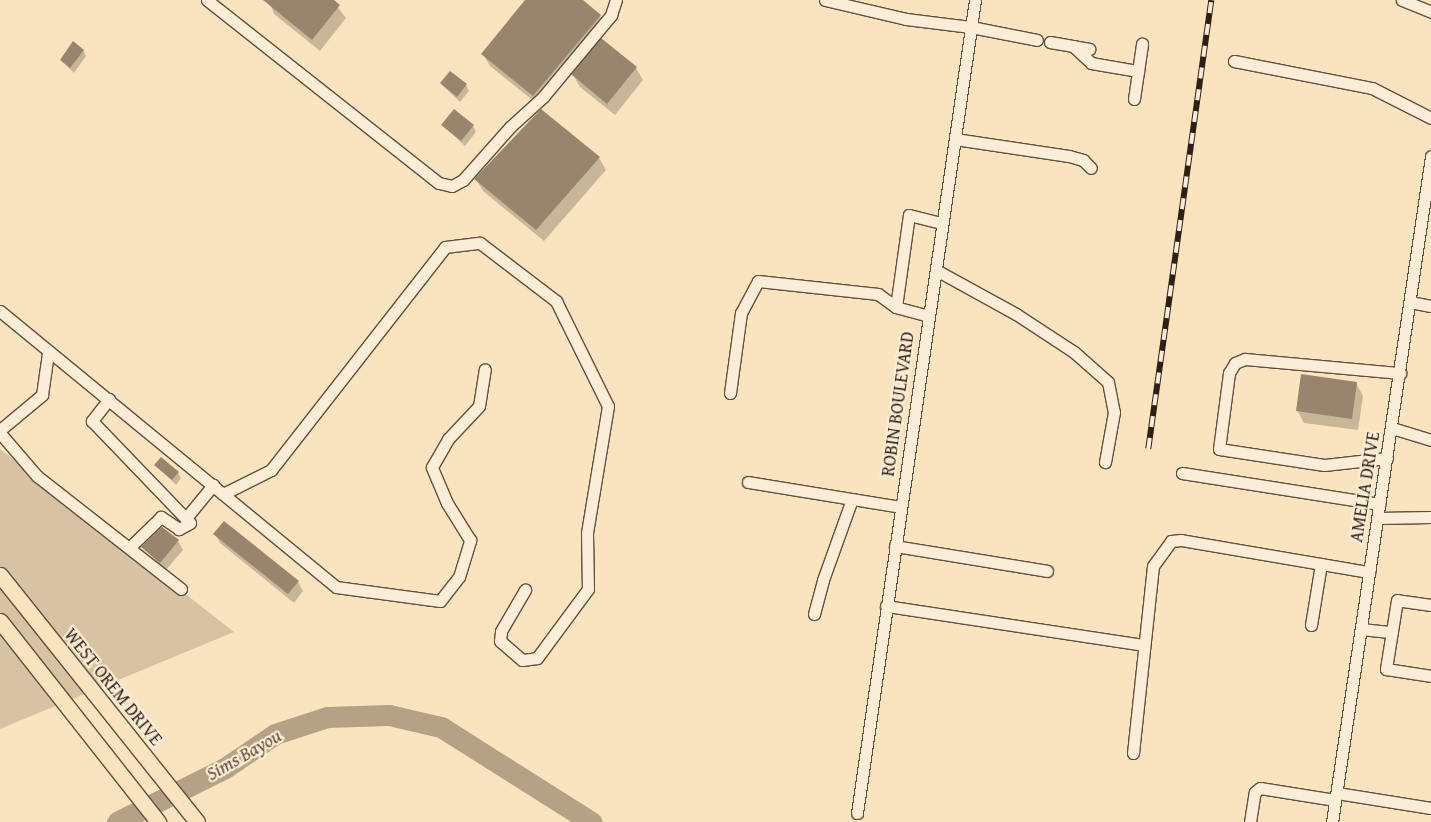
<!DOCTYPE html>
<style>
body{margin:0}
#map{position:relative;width:1431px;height:822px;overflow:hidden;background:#fae4c0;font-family:"Gentium Book Plus",serif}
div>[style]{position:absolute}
.green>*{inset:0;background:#d7c3a3}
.shadow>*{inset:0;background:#0003}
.river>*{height:21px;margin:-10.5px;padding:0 10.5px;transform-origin:10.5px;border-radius:10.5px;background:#b5a186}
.building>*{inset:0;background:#99856e}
.roads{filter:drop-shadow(1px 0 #625040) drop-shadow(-1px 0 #625040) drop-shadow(0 1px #625040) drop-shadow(0 -1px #625040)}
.minor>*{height:11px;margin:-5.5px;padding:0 5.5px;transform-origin:5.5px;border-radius:5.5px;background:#fcedd6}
.major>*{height:15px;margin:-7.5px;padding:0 7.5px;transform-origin:7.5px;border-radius:7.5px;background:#fae4c0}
.rail>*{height:5.5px;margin-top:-2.75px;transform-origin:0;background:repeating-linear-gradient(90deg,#fcedd6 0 11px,#2f1f16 0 22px);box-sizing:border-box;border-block:1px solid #2f1f16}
span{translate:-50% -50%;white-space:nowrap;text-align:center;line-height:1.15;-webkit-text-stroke:4.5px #fcedd6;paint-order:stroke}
.street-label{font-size:18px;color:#2f1f16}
.water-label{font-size:19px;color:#5e4c3d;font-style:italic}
</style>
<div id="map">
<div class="green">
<i style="clip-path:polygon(0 449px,234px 632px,0 729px)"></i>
</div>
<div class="shadow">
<i style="clip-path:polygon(269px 0,332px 0,346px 18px,320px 51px,274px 14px)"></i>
<i style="clip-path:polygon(527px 0,581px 0,600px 16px,607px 28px,541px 107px,490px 66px,483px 54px)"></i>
<i style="clip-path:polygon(83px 50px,86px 56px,74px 73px,61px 60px)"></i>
<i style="clip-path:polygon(636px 68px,643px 80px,615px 115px,580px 87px,573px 75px)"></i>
<i style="clip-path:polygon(441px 84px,466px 85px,469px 91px,460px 102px)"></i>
<i style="clip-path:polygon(541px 111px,599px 158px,606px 170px,544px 241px,483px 191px,476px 179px)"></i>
<i style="clip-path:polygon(443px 125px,473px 126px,476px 132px,465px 146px)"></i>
<i style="clip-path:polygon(1356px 383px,1363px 396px,1358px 430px,1304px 423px,1297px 410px)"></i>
<i style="clip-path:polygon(156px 465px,178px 473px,181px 478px,176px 485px)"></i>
<i style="clip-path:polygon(162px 528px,178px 541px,183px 550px,165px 571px,143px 547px)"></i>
<i style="clip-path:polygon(215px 534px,298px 582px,303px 591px,294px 603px,220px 543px)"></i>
</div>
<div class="river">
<i style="left:117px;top:822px;width:121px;rotate:-26.6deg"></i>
<i style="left:225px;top:768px;width:60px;rotate:-34.2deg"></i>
<i style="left:275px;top:734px;width:55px;rotate:-18.1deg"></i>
<i style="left:327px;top:717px;width:62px;rotate:-1.8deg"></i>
<i style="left:389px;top:715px;width:53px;rotate:13deg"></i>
<i style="left:441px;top:727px;width:178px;rotate:32.3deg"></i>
</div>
<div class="building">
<i style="clip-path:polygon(263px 0,334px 0,340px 5px,312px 40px)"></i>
<i style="clip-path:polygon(525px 0,583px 0,601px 15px,533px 96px,481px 54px)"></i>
<i style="clip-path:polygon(601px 38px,637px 67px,607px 104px,571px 74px)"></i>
<i style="clip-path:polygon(73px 41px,84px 50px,70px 68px,60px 60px)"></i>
<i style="clip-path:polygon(450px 71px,467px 84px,457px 97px,440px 83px)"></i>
<i style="clip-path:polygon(454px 109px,474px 125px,461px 141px,441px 125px)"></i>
<i style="clip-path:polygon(541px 109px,600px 157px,536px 230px,474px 179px)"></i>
<i style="clip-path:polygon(1301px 374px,1357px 382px,1352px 419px,1296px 411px)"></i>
<i style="clip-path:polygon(161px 457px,179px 472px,172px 480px,154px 465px)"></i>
<i style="clip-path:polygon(224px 521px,299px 581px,288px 594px,213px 534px)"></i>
<i style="clip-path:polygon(162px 527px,179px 540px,160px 563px,141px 547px)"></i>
</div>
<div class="roads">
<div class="minor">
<i style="left:207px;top:0;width:295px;rotate:38.3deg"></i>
<i style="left:439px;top:183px;width:13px;rotate:13deg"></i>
<i style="left:452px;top:186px;width:13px;rotate:-29deg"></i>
<i style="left:463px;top:180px;width:71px;rotate:-48.4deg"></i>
<i style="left:510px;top:127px;width:45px;rotate:-42.3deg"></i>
<i style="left:543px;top:97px;width:107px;rotate:-50.3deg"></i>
<i style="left:611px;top:15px;width:16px;rotate:-72deg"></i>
<i style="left:825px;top:0;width:83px;rotate:13.2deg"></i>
<i style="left:906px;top:19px;width:65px;rotate:7deg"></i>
<i style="left:971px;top:27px;width:67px;rotate:11.1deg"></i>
<i style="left:1402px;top:0;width:31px;rotate:22deg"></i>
<i style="left:1050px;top:42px;width:40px;rotate:10deg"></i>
<i style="left:1073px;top:46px;width:25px;rotate:43deg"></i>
<i style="left:1091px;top:63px;width:48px;rotate:9.7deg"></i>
<i style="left:1234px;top:61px;width:141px;rotate:11.1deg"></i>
<i style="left:1372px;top:88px;width:66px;rotate:27deg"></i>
<i style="left:1134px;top:99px;width:56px;rotate:-81.7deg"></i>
<i style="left:955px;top:139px;width:115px;rotate:8.5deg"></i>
<i style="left:1069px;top:156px;width:15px;rotate:16deg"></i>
<i style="left:1083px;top:160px;width:11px;rotate:45deg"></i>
<i style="left:936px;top:270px;width:91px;rotate:28.8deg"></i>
<i style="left:1016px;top:314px;width:69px;rotate:33.2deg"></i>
<i style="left:1074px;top:352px;width:45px;rotate:41.4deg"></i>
<i style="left:1108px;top:382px;width:31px;rotate:79deg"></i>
<i style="left:1114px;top:412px;width:51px;rotate:100.2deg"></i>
<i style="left:1410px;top:302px;width:21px;rotate:11deg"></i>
<i style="left:0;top:311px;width:435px;rotate:39.4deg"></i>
<i style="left:336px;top:587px;width:105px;rotate:7.7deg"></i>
<i style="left:440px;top:601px;width:31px;rotate:-52deg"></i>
<i style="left:459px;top:577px;width:39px;rotate:-73deg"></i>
<i style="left:470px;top:540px;width:44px;rotate:-121.9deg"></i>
<i style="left:447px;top:503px;width:39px;rotate:-113deg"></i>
<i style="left:432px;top:467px;width:32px;rotate:-60deg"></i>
<i style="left:448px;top:439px;width:45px;rotate:-46.8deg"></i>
<i style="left:479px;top:406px;width:37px;rotate:-81deg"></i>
<i style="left:929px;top:316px;width:34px;rotate:-165deg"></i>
<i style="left:896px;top:307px;width:93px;rotate:-82deg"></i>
<i style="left:909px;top:215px;width:34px;rotate:14deg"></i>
<i style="left:730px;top:393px;width:81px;rotate:-82.2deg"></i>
<i style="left:741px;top:313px;width:36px;rotate:-62deg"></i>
<i style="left:758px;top:281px;width:121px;rotate:6.2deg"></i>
<i style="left:878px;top:294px;width:22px;rotate:36deg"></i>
<i style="left:109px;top:399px;width:28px;rotate:128deg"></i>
<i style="left:92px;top:421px;width:141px;rotate:46.1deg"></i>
<i style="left:190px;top:523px;width:13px;rotate:151deg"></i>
<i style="left:179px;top:529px;width:22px;rotate:-146deg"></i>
<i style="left:161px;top:517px;width:43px;rotate:135.9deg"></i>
<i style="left:1392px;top:428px;width:41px;rotate:17.1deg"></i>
<i style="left:0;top:430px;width:55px;rotate:-39.8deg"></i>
<i style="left:42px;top:395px;width:42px;rotate:-81.9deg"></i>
<i style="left:0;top:433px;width:57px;rotate:49.3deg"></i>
<i style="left:37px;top:476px;width:183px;rotate:38.1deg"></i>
<i style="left:1387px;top:458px;width:63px;rotate:173.7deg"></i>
<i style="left:1324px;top:465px;width:106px;rotate:-171.3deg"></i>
<i style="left:1219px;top:449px;width:77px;rotate:-82.5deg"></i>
<i style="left:1229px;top:373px;width:12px;rotate:-59deg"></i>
<i style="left:1235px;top:363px;width:11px;rotate:-22deg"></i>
<i style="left:1245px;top:359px;width:156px;rotate:5.2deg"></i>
<i style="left:1182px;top:473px;width:200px;rotate:8.9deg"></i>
<i style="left:748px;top:482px;width:155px;rotate:9.3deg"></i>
<i style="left:223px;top:494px;width:54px;rotate:-26.6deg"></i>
<i style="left:271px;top:470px;width:283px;rotate:-52deg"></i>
<i style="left:445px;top:247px;width:35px;rotate:-7deg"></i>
<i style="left:480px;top:243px;width:96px;rotate:37.3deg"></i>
<i style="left:556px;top:301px;width:117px;rotate:63.7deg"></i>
<i style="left:608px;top:406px;width:129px;rotate:99.4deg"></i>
<i style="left:587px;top:533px;width:56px;rotate:89deg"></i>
<i style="left:588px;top:589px;width:86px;rotate:126.5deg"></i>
<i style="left:537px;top:658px;width:15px;rotate:172deg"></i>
<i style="left:522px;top:660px;width:29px;rotate:-139deg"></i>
<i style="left:500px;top:641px;width:10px;rotate:-84deg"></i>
<i style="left:501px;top:631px;width:48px;rotate:-59.7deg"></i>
<i style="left:186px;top:518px;width:43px;rotate:-50.7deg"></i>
<i style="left:1378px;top:518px;width:53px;rotate:-1.1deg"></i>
<i style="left:895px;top:546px;width:154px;rotate:9.3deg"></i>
<i style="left:1431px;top:605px;width:34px;rotate:-172deg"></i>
<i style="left:1397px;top:600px;width:70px;rotate:99.1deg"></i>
<i style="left:1386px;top:669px;width:46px;rotate:8.8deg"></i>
<i style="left:886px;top:606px;width:261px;rotate:8.6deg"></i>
<i style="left:814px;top:614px;width:35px;rotate:-75deg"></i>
<i style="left:823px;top:580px;width:86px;rotate:-70.3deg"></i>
<i style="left:1311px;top:625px;width:62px;rotate:-80.7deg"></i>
<i style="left:1361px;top:629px;width:31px;rotate:6deg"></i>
<i style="left:1133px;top:753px;width:188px;rotate:-83.9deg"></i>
<i style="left:1153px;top:566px;width:31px;rotate:-54deg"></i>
<i style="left:1171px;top:541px;width:10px;rotate:-6deg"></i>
<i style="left:1181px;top:540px;width:191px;rotate:9.7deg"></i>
<i style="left:1337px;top:793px;width:95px;rotate:9.1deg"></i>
<i style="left:857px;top:813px;width:822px;rotate:-81.74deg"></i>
<i style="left:1250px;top:822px;width:30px;rotate:-81deg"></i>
<i style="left:1255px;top:792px;width:6px;rotate:-39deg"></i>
<i style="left:1260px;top:788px;width:76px;rotate:9.1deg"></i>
<i style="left:1332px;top:822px;width:673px;rotate:-81.54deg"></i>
</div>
<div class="major">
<i style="left:0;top:575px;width:316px;rotate:51.4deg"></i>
<i style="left:0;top:621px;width:256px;rotate:51.8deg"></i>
</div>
</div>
<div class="rail">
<i style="left:1148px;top:449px;width:453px;rotate:-82deg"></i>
</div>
<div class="street-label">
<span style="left:898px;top:404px;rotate:-82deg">ROBIN BOULEVARD</span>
<span style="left:1365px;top:487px;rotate:-81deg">AMELIA DRIVE</span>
<span style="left:113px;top:687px;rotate:51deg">WEST OREM DRIVE</span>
</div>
<div class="water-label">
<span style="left:244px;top:755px;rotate:-30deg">Sims Bayou</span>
</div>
</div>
